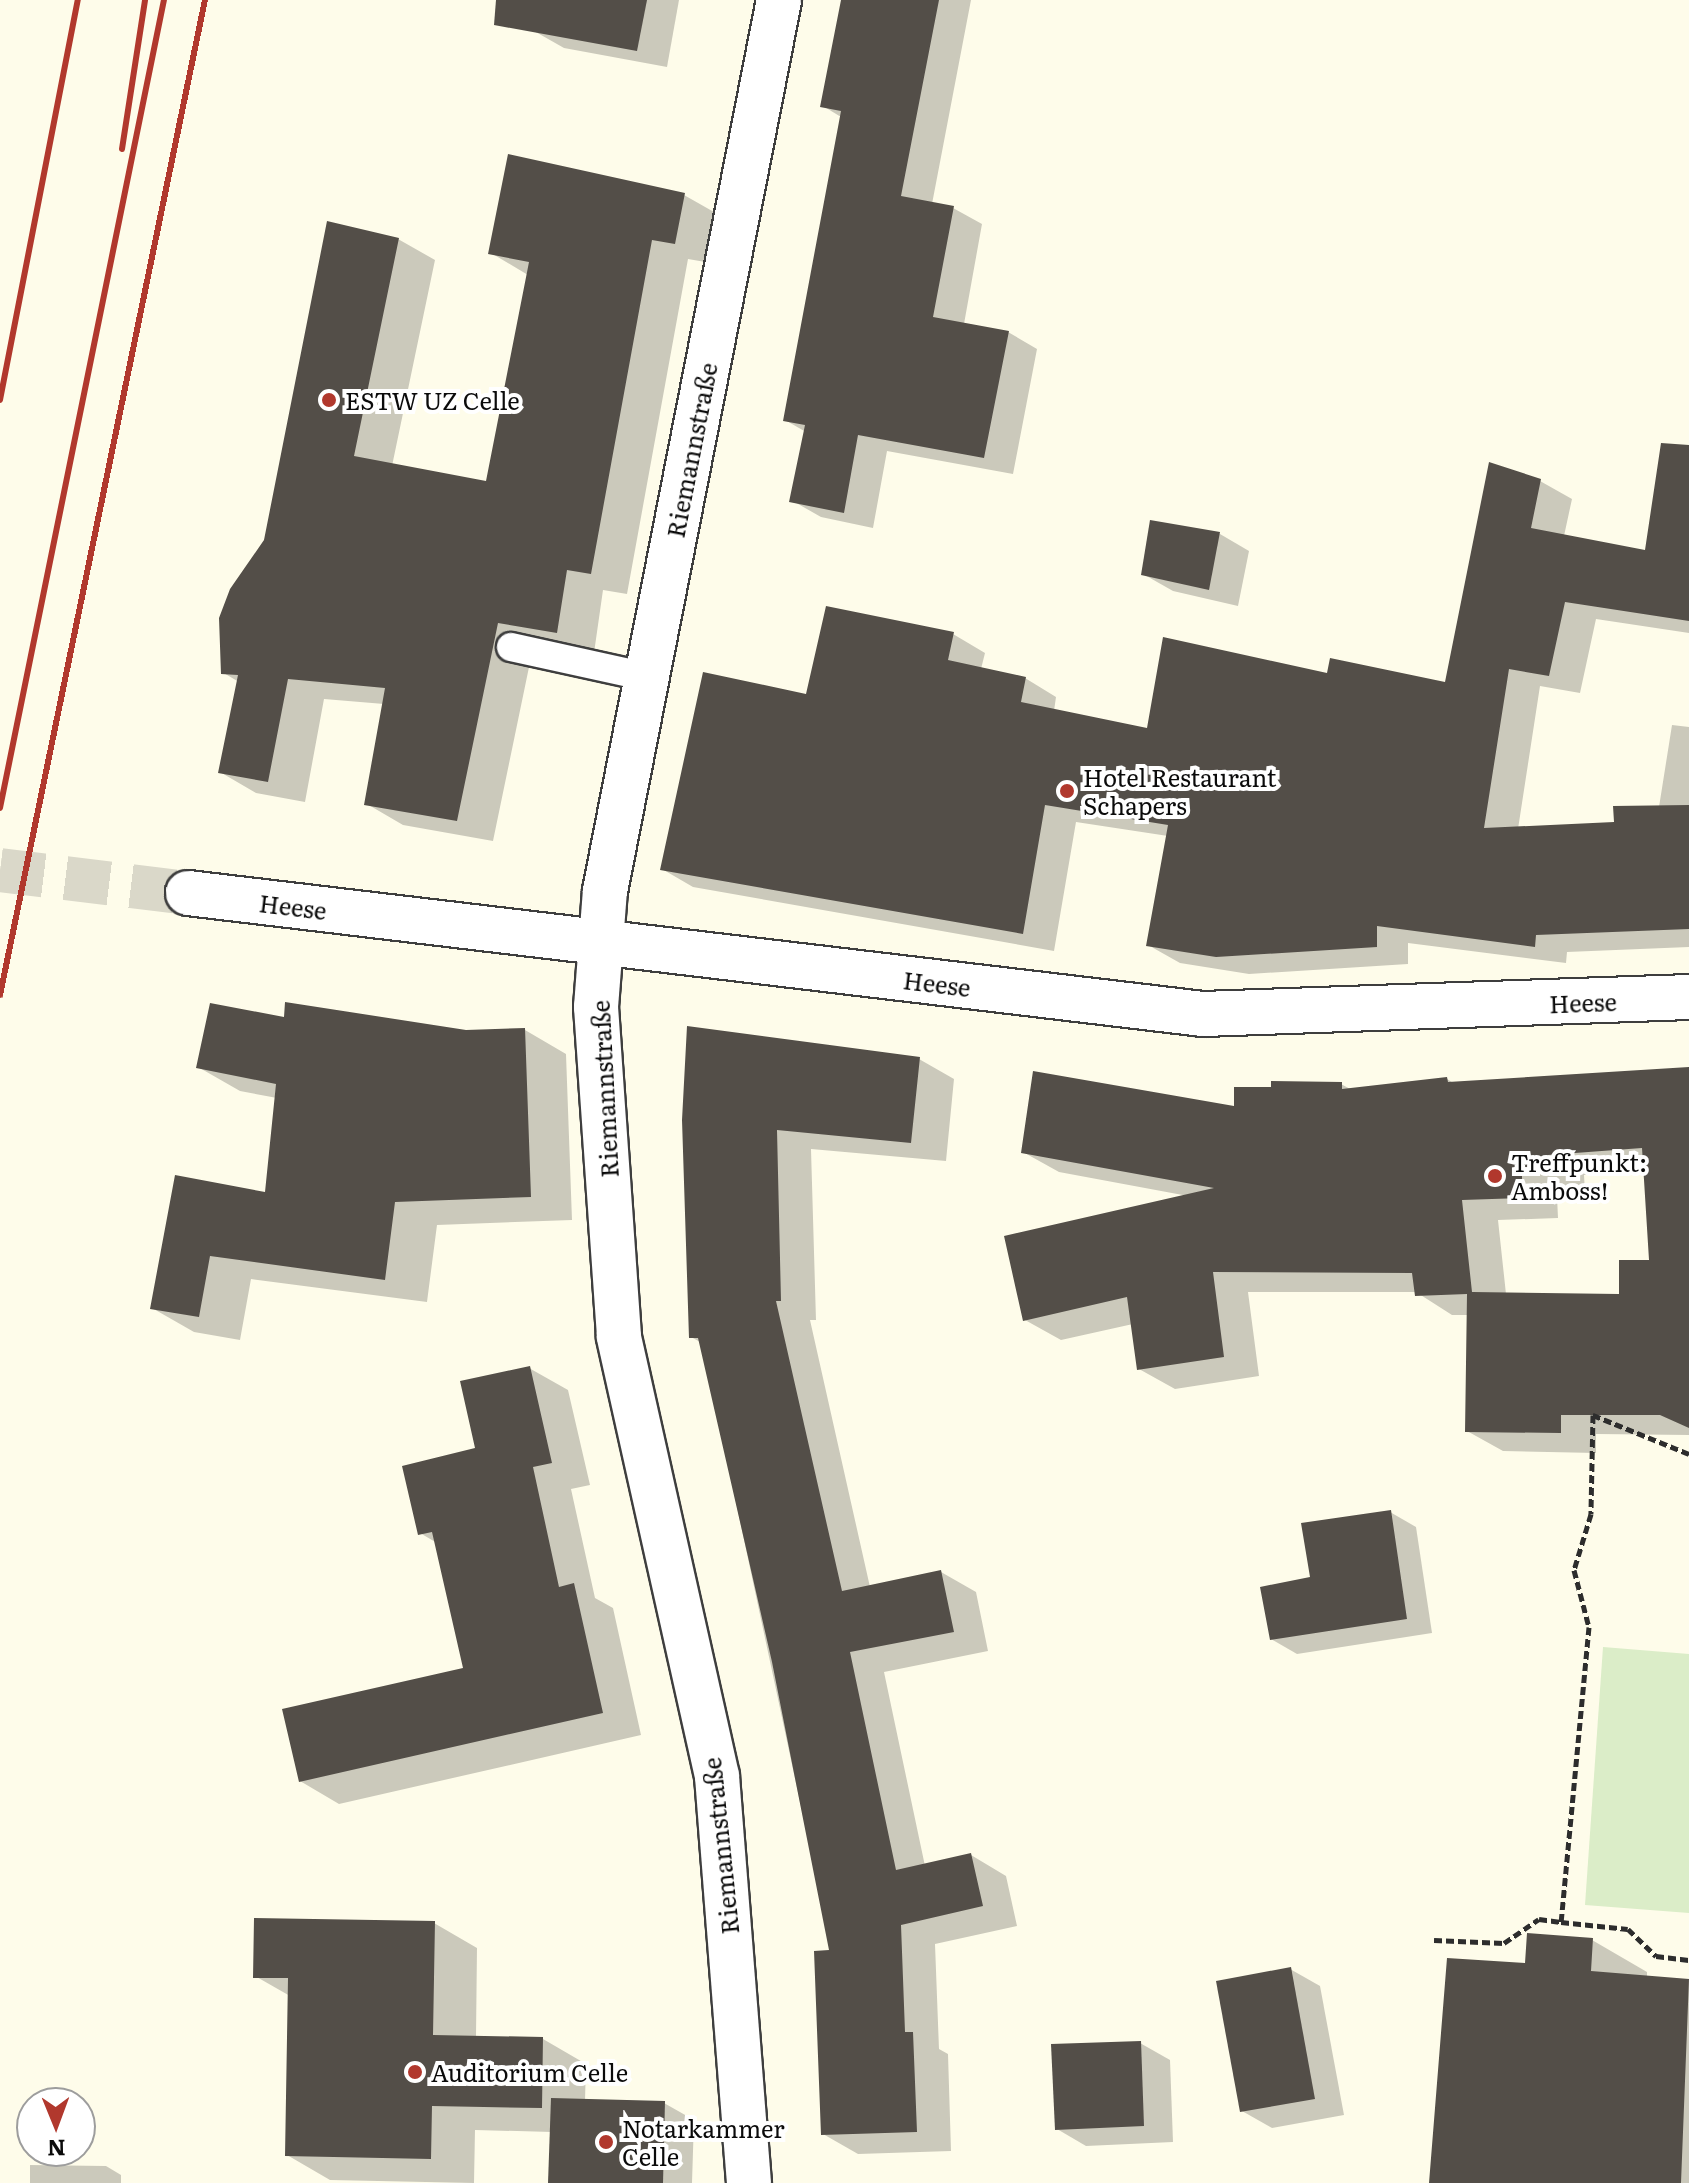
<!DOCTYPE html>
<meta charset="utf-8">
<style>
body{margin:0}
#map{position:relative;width:1689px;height:2183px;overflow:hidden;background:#fefcea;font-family:Literata,serif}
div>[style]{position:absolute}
.pitch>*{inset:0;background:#dbedc8}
.shadow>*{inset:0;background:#0003}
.building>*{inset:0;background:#534e48}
.tertiary-tunnel>*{height:44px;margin-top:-22px;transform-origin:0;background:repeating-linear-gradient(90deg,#dad8c9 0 44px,transparent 0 66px)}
.path>*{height:5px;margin-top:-2.5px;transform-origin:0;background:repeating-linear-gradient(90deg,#2d2d2d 0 8px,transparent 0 12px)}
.roads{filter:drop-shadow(2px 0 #3e3e3e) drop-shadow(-2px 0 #3e3e3e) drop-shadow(0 2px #3e3e3e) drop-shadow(0 -2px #3e3e3e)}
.service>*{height:28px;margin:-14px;padding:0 14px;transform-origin:14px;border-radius:14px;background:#fff}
.minor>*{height:44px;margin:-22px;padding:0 22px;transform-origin:22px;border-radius:22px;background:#fff}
.tertiary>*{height:44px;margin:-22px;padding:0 22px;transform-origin:22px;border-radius:22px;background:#fff}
.rail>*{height:6px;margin:-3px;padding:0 3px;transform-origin:3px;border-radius:3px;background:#b1382d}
.dots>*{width:22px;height:22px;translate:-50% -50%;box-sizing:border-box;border:4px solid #fff;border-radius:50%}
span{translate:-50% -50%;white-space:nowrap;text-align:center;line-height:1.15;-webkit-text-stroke:8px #fff;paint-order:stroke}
.poi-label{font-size:24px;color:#0b0b0b}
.left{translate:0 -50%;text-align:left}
.street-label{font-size:24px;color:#0b0b0b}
.north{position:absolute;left:16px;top:2087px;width:80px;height:80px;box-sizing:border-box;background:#fff;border:2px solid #9d9d9d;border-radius:50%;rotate:179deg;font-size:22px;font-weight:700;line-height:32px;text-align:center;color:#0b0b0b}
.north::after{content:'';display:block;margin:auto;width:28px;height:36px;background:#b1382d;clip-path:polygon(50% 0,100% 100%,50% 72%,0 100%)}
</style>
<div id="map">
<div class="pitch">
<i style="clip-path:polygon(1603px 1647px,1689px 1654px,1689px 1913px,1585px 1905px)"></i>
</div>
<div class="shadow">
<i style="clip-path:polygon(539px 0,679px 0,667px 67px,564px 48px,534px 31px)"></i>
<i style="clip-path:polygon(843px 0,971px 0,932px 204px,953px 208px,982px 224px,964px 324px,1008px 332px,1037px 349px,1013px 474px,887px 451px,873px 528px,821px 517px,791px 500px,806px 432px,785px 420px,841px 117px,823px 106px)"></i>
<i style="clip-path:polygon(684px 195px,721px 216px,711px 263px,688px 259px,627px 594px,603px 590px,594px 653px,534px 643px,493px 841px,403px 825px,367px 804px,384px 704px,324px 699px,305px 802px,256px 793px,220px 772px,239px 682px,222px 672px,266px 541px,398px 239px,435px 260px,392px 466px,488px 484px,528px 275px,491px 253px)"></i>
<i style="clip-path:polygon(1540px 481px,1572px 499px,1564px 536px,1646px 552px,1689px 483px,1689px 633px,1596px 619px,1580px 693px,1540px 686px,1518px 829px,1616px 824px,1659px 807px,1672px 725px,1689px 727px,1689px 947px,1567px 952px,1566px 963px,1408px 943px,1408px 964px,1249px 974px,1180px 963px,1148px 945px,1168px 836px,1076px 822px,1054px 951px,693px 887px,662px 869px,808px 696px,953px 634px,985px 653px,981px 669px,1025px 678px,1056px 697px,1054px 711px,1148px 730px,1329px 676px,1447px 684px)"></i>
<i style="clip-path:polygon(1152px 523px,1220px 534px,1249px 551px,1238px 606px,1173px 591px,1143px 574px)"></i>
<i style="clip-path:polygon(285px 1019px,466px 1032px,525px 1030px,566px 1054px,572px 1220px,437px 1225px,427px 1302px,251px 1279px,240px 1340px,194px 1332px,152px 1308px,267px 1194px,277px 1098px,240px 1091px,198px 1067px)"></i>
<i style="clip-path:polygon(919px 1059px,954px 1079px,946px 1161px,811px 1149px,816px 1320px,810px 1320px,870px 1587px,941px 1572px,976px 1592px,988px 1651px,884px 1672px,925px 1866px,971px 1855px,1006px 1876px,1017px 1926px,935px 1944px,939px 2049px,948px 2054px,951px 2151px,858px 2154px,823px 2134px,832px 1952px,702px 1343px,691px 1337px,684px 1120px)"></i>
<i style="clip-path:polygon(evenodd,1689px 1069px,1689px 1435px,1596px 1434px,1596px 1453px,1503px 1451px,1467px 1431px,1469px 1315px,1452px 1315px,1416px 1292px,1248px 1292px,1259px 1376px,1175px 1389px,1139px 1369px,1133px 1324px,1061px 1340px,1025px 1320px,1188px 1196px,1059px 1172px,1023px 1152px,1341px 1084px,1352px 1090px,1447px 1079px,1455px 1084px,1689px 1069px,1645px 1170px,1652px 1262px,1621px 1296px,1506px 1294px,1498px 1220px,1558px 1218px,1557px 1196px,1585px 1192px,1584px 1175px,1645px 1170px)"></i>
<i style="clip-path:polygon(529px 1368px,568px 1390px,590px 1485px,571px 1489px,595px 1598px,613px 1608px,641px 1735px,339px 1804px,300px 1781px,465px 1670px,437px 1543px,420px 1533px)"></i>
<i style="clip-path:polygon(1390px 1512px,1416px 1527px,1432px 1633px,1297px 1654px,1271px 1639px,1312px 1579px)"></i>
<i style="clip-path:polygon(434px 1923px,477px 1948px,476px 2038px,543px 2039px,586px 2064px,585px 2101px,664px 2103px,694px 2120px,692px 2183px,550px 2183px,552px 2132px,475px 2130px,474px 2183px,330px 2180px,287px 2155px,290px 1996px,255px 1976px)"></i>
<i style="clip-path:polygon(1592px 1940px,1647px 1972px,1647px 1978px,1689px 1981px,1689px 2183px,1431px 2183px,1527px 1966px)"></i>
<i style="clip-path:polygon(1290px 1969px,1320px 1986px,1344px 2115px,1272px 2128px,1242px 2111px)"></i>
<i style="clip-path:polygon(1140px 2043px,1170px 2060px,1173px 2142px,1086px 2146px,1057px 2129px)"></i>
<i style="clip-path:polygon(30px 2165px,106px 2166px,121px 2175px,121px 2183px,30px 2183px)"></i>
</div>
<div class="building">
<i style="clip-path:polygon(496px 0,647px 0,637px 51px,494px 25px)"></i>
<i style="clip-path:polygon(841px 0,939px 0,901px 196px,954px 206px,933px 317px,1009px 331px,984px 458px,858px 435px,844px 513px,789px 502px,805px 425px,783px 421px,841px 111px,820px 107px)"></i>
<i style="clip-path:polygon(508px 154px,685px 193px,675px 244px,652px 240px,591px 574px,567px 570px,557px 633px,498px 623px,457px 821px,364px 805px,385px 688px,288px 679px,268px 782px,218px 773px,238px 675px,221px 674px,219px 618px,230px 589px,264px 540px,327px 221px,399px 238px,354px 456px,486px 481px,529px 262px,488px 254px)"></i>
<i style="clip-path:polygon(1661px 443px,1689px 445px,1689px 621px,1565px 602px,1549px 676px,1509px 669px,1484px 828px,1614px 822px,1613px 806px,1689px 805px,1689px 929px,1536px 935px,1535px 947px,1377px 926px,1377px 947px,1216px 957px,1146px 946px,1168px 825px,1045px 805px,1023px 934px,660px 870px,703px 672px,806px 694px,826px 606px,954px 632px,948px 660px,1026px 677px,1021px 702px,1147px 728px,1163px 637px,1327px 673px,1330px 658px,1445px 682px,1489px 462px,1541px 479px,1531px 528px,1645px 550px)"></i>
<i style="clip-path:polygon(1150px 520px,1220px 532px,1209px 590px,1141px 575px)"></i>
<i style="clip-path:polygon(285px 1002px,466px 1030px,525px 1028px,531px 1197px,395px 1202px,385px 1280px,210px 1256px,199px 1317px,150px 1309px,175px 1175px,265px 1192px,276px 1084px,196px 1068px,210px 1003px,284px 1017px)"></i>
<i style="clip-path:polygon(687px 1026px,920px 1057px,911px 1143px,777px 1130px,781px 1301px,776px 1301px,842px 1591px,941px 1570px,954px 1632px,850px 1652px,896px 1870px,971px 1853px,983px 1906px,901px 1925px,905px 2032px,913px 2032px,917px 2132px,821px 2135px,814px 1951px,829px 1950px,772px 1662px,698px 1338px,689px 1338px,682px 1120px)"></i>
<i style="clip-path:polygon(evenodd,1689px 1067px,1689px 1428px,1660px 1415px,1561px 1415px,1561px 1433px,1465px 1432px,1467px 1294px,1415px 1296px,1412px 1273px,1213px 1272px,1224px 1357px,1137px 1370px,1127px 1297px,1023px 1321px,1004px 1236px,1214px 1188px,1021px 1153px,1033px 1071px,1234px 1106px,1234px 1087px,1271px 1087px,1271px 1081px,1342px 1082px,1342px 1089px,1447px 1077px,1448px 1082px,1689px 1067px,1642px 1148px,1649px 1260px,1619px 1260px,1619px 1294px,1472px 1292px,1462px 1200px,1522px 1198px,1522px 1176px,1550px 1172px,1548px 1155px,1642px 1148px)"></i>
<i style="clip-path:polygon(530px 1366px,552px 1463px,533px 1467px,559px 1587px,574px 1583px,603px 1713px,299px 1782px,282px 1709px,463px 1668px,432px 1532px,418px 1535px,402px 1466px,475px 1448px,460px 1381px)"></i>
<i style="clip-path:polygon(1391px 1510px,1407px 1619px,1270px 1640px,1260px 1587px,1310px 1577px,1301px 1523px)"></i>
<i style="clip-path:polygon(254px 1918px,435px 1921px,433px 2035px,543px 2037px,542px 2108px,432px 2106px,431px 2159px,285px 2156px,288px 1978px,253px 1978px)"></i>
<i style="clip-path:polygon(1527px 1933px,1593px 1938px,1591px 1971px,1689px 1979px,1681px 2183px,1429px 2183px,1447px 1958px,1525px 1963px)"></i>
<i style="clip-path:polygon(1291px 1967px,1315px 2099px,1240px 2112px,1216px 1981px)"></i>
<i style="clip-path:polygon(1141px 2041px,1144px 2126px,1055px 2130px,1051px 2044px)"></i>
<i style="clip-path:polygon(551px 2098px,665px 2101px,663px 2183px,548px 2183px)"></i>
</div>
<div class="tertiary-tunnel">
<i style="left:0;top:870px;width:189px;rotate:7deg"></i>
</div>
<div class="path">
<i style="left:1689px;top:1454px;width:104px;rotate:-157.9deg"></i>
<i style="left:1593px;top:1415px;width:99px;rotate:91.2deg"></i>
<i style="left:1591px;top:1514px;width:59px;rotate:106.9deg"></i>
<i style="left:1574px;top:1570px;width:59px;rotate:75.3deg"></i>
<i style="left:1589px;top:1627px;width:296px;rotate:95.4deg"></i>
<i style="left:1561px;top:1922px;width:67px;rotate:6deg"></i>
<i style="left:1628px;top:1929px;width:39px;rotate:44deg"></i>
<i style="left:1656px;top:1956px;width:33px;rotate:7deg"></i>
<i style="left:1434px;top:1940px;width:70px;rotate:2.5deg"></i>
<i style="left:1504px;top:1943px;width:42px;rotate:-34.4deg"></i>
<i style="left:1539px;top:1919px;width:22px;rotate:8deg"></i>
</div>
<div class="roads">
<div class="service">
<i style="left:511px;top:647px;width:139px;rotate:12.4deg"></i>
</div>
<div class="minor">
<i style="left:749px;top:2183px;width:408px;rotate:-94.5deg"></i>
<i style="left:717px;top:1776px;width:451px;rotate:-102.6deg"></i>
<i style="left:619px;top:1336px;width:330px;rotate:-94deg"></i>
<i style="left:596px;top:1007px;width:116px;rotate:-85.6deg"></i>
<i style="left:605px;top:891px;width:908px;rotate:-78.95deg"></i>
</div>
<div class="tertiary">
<i style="left:188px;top:893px;width:1022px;rotate:6.8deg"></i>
<i style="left:1203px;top:1014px;width:486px;rotate:-2deg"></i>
</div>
</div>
<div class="rail">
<i style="left:122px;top:149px;width:151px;rotate:-81.2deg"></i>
<i style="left:0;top:400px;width:408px;rotate:-79deg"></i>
<i style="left:0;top:808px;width:824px;rotate:-78.53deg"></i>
<i style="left:0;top:995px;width:1016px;rotate:-78.36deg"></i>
</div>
<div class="dots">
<i style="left:329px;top:400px;background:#b1382d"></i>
<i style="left:1067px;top:791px;background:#b1382d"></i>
<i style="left:1495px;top:1176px;background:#b1382d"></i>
<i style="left:415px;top:2072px;background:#b1382d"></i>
<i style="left:606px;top:2142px;background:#b1382d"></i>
</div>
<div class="poi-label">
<span class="left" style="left:345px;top:400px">ESTW UZ Celle</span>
<span class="left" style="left:1083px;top:791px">Hotel Restaurant<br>Schapers</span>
<span class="left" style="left:1511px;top:1176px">Treffpunkt:<br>Amboss!</span>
<span class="left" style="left:431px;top:2072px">Auditorium Celle</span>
<span class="left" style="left:622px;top:2142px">Notarkammer<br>Celle</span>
</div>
<div class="street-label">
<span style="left:691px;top:450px;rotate:-79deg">Riemannstraße</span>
<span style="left:293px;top:906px;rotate:7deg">Heese</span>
<span style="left:937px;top:983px;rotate:7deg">Heese</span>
<span style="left:1583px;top:1002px;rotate:-2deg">Heese</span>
<span style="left:604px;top:1089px;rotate:-93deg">Riemannstraße</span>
<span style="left:720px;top:1846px;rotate:-96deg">Riemannstraße</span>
</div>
<div class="north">N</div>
</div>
